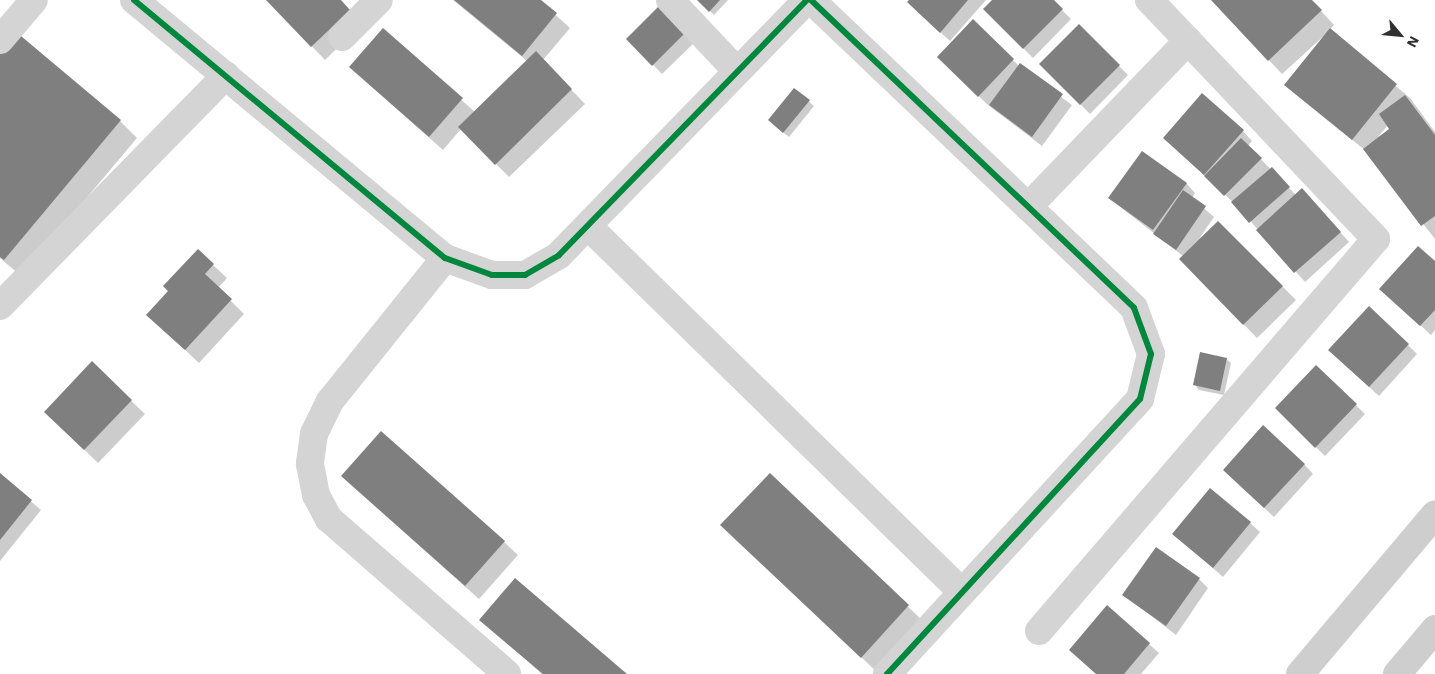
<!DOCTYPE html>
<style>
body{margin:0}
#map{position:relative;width:1435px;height:674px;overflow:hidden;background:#fff;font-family:"Work Sans",sans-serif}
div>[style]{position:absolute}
.shadow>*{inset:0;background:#0003}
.building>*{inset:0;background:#7f7f7f}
.street>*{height:28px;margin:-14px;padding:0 14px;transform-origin:14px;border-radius:14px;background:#d4d4d4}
.secondary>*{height:28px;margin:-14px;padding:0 14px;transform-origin:14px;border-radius:14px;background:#cecece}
.cycleway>*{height:6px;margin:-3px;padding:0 3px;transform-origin:3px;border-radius:3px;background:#00873e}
span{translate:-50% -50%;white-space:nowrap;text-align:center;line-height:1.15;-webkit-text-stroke:5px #fff;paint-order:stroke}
.north{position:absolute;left:1375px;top:10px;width:50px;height:50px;-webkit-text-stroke:4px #fff;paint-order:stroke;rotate:118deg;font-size:14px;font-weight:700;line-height:20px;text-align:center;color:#303030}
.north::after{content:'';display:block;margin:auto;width:18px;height:22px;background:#303030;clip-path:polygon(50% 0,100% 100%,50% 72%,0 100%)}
</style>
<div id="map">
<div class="shadow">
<i style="clip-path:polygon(268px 0,340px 0,362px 24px,325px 60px)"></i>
<i style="clip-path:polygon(453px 0,539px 0,570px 28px,543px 60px,585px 104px,509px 177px,461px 129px,443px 150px,364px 80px,383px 30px,475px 112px,527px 61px)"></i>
<i style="clip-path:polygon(698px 0,728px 0,714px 15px)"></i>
<i style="clip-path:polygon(910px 0,986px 0,950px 41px,918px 12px)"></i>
<i style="clip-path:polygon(993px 0,1052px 0,1071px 19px,1033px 58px,984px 9px)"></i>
<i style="clip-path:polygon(evenodd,1213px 0,1311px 0,1334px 25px,1329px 30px,1410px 98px,1435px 132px,1435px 239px,1367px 152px,1286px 85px,1327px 33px,1282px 74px,1213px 0,1388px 125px,1391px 129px,1378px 137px,1388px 125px)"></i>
<i style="clip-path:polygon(662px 5px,697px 40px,662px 74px,628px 39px)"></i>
<i style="clip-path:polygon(973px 21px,1019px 66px,1072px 105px,1042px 146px,988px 105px,938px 57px)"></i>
<i style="clip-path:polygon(1079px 26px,1128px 75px,1090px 114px,1041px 64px)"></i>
<i style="clip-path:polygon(0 73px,120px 121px,137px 138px,21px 276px,0 258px)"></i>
<i style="clip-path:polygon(794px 89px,814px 106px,789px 137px,774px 125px)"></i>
<i style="clip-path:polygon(1243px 131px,1252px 141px,1248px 146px,1296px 195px,1311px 199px,1349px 242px,1305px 282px,1235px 204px,1164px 138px)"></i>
<i style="clip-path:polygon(1186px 183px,1195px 193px,1192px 198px,1214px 217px,1199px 239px,1218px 222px,1296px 300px,1257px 338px,1180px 259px,1183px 256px,1109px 198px)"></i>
<i style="clip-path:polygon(1435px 263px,1435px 330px,1431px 335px,1391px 298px)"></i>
<i style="clip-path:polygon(213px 265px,227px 278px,218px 288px,244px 314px,199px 363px,148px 315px)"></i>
<i style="clip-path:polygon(1408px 345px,1417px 354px,1379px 396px,1339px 359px)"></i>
<i style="clip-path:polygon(1226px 359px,1231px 363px,1224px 395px,1199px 390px,1195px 385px)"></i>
<i style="clip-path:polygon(92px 363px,145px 414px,98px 463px,59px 425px)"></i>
<i style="clip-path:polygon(1316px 366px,1365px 414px,1325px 456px,1276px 408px)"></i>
<i style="clip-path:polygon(1304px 464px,1313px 474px,1274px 517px,1234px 480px)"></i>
<i style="clip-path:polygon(0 475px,41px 510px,0 561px)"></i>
<i style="clip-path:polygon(770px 475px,925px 623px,878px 673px,739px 542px)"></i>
<i style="clip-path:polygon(356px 489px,504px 542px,518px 555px,479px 599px)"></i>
<i style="clip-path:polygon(1250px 523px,1260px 532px,1223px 577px,1174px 534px)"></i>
<i style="clip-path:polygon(1199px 579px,1208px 588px,1176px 635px,1124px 595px)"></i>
<i style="clip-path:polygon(1107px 607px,1159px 653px,1141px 674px,1097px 674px)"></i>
<i style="clip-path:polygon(481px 620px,625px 674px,542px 674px)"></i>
</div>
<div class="building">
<i style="clip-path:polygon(266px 0,341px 0,350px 10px,311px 47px)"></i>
<i style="clip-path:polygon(454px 0,541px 0,557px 13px,522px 56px)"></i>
<i style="clip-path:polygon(697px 0,720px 0,709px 12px)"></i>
<i style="clip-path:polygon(909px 0,968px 0,940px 33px,907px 2px)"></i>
<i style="clip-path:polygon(992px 0,1054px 0,1063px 9px,1023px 49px,983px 9px)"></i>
<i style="clip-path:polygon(1211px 0,1312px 0,1322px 10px,1268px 61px)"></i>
<i style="clip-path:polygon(662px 3px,689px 29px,652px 66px,626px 39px)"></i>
<i style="clip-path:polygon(973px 19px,1014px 59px,978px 97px,937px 57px)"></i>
<i style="clip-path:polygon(1079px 24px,1120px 65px,1080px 105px,1039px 64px)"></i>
<i style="clip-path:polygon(383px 28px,463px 98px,429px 137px,349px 67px)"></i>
<i style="clip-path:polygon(1330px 28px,1397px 84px,1352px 140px,1284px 85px)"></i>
<i style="clip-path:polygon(15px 31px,121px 120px,4px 260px,0 257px,0 49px)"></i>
<i style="clip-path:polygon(536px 51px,572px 89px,495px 165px,458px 127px)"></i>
<i style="clip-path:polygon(1020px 63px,1063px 94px,1032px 137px,989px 105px)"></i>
<i style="clip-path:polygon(794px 88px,810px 100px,783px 133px,768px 120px)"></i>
<i style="clip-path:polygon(1202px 93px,1244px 130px,1204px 175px,1163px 138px)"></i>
<i style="clip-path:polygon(1405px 95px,1435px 135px,1435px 216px,1421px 226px,1363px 149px,1389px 129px,1379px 114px)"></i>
<i style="clip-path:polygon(1241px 138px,1262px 158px,1224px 196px,1204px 176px)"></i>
<i style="clip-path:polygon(1142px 151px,1187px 183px,1153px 230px,1108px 198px)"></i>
<i style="clip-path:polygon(1272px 167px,1290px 187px,1249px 223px,1231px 202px)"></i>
<i style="clip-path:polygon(1302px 188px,1341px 232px,1294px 273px,1256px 230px)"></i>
<i style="clip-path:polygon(1183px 190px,1206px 206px,1176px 250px,1153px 234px)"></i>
<i style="clip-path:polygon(1218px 221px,1283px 286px,1243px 325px,1179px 259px)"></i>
<i style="clip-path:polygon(1418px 246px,1435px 261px,1435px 310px,1420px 326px,1379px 289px)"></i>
<i style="clip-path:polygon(198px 249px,214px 264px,205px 274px,232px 299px,185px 350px,146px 315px,168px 291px,163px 286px)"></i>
<i style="clip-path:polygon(1369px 306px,1409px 344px,1369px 387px,1328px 350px)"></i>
<i style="clip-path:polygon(1200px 352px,1227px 358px,1220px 391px,1193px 385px)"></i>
<i style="clip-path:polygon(92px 361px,132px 400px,84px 450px,44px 412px)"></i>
<i style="clip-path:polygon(1316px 365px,1357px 404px,1315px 448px,1275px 408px)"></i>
<i style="clip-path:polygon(1263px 425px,1305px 464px,1264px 508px,1223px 470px)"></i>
<i style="clip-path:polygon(381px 431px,505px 541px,465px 586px,341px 476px)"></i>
<i style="clip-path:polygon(0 473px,32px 500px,0 540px)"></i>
<i style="clip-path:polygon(770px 473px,909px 605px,861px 658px,720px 525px)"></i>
<i style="clip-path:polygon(1210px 488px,1251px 522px,1213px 568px,1172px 534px)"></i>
<i style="clip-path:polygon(1156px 547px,1200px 578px,1166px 626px,1122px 595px)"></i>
<i style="clip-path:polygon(515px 578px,627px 674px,543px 674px,479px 620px)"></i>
<i style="clip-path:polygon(1107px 605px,1150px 643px,1124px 674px,1096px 674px,1069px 650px)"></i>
</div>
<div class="street">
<i style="left:134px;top:0;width:404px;rotate:39.7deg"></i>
<i style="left:445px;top:258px;width:50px;rotate:19.9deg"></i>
<i style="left:492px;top:275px;width:33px"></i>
<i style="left:525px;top:275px;width:39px;rotate:-30deg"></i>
<i style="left:559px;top:255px;width:356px;rotate:-45.8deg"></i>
<i style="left:670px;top:0;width:96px;rotate:46.7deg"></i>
<i style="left:811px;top:0;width:446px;rotate:43.6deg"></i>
<i style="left:1134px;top:308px;width:49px;rotate:69.7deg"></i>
<i style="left:1151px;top:354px;width:46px;rotate:103.7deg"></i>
<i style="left:1140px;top:399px;width:374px;rotate:132.6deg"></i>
<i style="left:342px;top:37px;width:52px;rotate:-45deg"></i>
<i style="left:0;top:40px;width:52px;rotate:-49.6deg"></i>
<i style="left:1028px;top:207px;width:231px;rotate:-46.1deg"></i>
<i style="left:589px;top:227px;width:520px;rotate:44.38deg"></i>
<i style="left:445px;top:258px;width:184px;rotate:128.8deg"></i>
<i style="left:330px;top:401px;width:37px;rotate:116deg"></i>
<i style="left:314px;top:434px;width:30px;rotate:98deg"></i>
<i style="left:310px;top:464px;width:32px;rotate:79deg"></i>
<i style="left:316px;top:495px;width:27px;rotate:62deg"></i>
<i style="left:329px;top:519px;width:236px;rotate:41deg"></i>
<i style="left:0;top:306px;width:323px;rotate:-45.6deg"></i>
<i style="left:1039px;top:631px;width:517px;rotate:-49.31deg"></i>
<i style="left:1376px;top:239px;width:330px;rotate:-133.5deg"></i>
</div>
<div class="secondary">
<i style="left:1300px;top:674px;width:209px;rotate:-49.8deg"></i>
<i style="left:1397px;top:674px;width:59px;rotate:-49.8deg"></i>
</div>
<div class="cycleway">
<i style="left:134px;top:0;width:404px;rotate:39.7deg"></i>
<i style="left:445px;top:258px;width:50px;rotate:19.9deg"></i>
<i style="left:492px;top:275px;width:33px"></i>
<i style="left:525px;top:275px;width:39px;rotate:-30deg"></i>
<i style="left:559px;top:255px;width:356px;rotate:-45.8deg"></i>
<i style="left:811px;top:0;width:446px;rotate:43.6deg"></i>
<i style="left:1134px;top:308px;width:49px;rotate:69.7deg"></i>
<i style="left:1151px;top:354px;width:46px;rotate:103.7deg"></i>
<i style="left:1140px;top:399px;width:374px;rotate:132.6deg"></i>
</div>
<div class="north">N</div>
</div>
